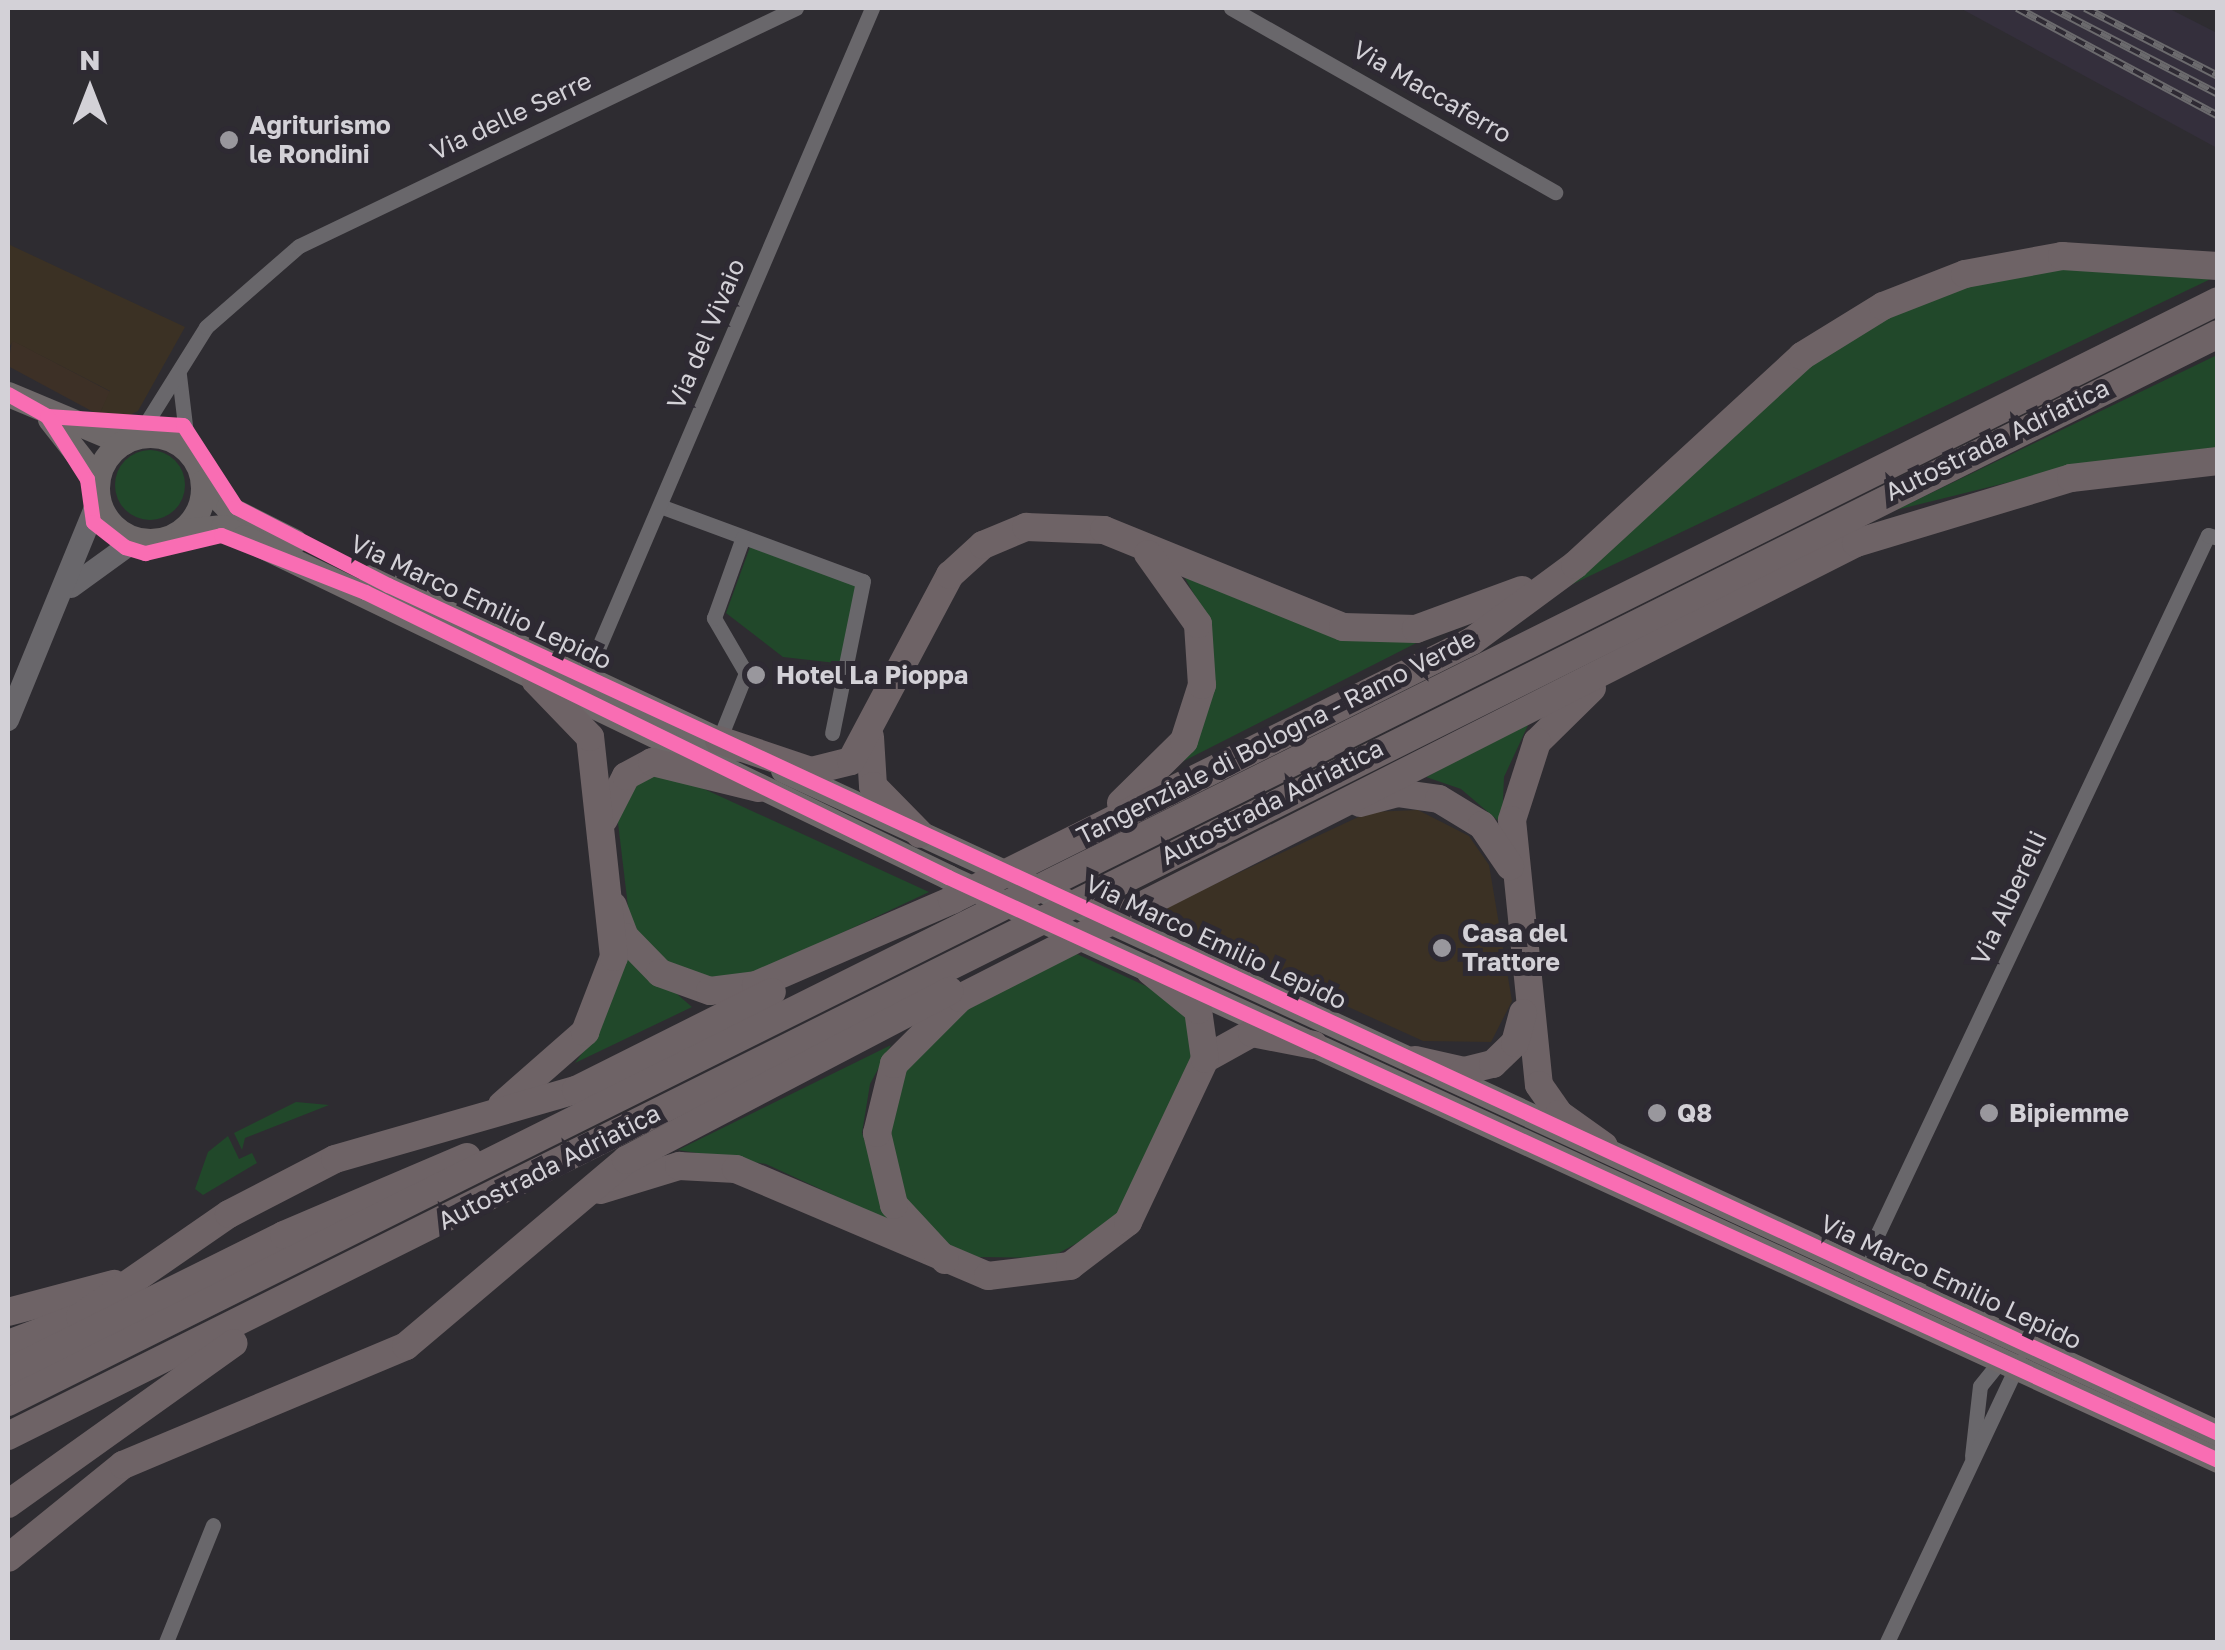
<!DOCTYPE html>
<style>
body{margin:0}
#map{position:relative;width:2225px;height:1650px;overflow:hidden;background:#2e2c31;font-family:"Golos Text",sans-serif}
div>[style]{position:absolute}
.commercial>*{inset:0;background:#3d3026}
.industrial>*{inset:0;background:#3b3124}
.built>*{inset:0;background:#342f3c}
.green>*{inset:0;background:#21482a}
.round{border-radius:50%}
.street>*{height:15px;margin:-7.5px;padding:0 7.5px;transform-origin:7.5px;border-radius:7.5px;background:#69676b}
.secondary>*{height:22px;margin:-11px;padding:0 11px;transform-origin:11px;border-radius:11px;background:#69676b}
.primary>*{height:25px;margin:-12.5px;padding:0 12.5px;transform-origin:12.5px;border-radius:12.5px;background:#6e6869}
.primary>.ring{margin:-12.5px;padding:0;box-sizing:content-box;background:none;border:25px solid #6e6869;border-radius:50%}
.highway>*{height:28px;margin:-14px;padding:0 14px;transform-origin:14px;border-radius:14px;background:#6e6366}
.rail>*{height:8px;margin-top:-4px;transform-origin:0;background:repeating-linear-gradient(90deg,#2e2a33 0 11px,#6b6a6d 0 22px);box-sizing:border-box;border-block:2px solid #6b6a6d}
.cycleway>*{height:15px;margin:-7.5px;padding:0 7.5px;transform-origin:7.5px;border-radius:7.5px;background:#f96db3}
.dots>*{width:28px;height:28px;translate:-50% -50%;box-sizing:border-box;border:5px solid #2e2a33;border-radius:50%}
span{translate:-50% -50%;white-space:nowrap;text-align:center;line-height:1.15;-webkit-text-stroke:10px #2e2a33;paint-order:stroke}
.street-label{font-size:25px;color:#d3d1d7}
.poi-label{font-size:25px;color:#d3d1d7;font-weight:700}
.left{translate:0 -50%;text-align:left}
.frame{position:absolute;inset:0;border:10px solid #d3d1d7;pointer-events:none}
.north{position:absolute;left:40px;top:40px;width:100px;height:100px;-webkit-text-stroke:8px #2e2a33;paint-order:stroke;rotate:0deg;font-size:28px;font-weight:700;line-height:40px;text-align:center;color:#d3d1d7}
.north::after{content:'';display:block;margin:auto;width:35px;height:45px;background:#d3d1d7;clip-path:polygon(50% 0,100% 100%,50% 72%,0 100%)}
</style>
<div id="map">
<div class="commercial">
<i style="clip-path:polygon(12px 340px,111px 392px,99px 415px,8px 366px)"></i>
</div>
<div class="industrial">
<i style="clip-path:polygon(8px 244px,185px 327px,138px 411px,120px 420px,99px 415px,110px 391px,13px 341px,8px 349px)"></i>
<i style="clip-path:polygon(1418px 810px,1469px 836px,1489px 865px,1512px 1001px,1491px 1042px,1423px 1041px,1158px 920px,1170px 905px,1369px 812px)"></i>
</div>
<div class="built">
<i style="clip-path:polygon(1960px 8px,2168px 8px,2217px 33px,2217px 148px)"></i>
</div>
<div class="green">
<i style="clip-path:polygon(2063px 261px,2217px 276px,1552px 594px,1809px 362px,1925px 295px)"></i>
<i style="clip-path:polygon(2217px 355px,2217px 449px,2074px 466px,1896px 510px)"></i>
<i class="round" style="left:115px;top:450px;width:70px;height:70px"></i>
<i style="clip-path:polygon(750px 547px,857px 585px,845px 664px,783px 657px,726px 613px)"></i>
<i style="clip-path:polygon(1180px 569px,1246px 596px,1438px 632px,1174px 766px,1206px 616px)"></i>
<i style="clip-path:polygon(1530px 721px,1504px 777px,1502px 824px,1461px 789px,1426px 777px)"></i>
<i style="clip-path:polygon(667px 772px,929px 892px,748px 977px,718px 982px,680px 971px,645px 945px,629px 915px,616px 806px,636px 782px)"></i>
<i style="clip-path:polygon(620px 945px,692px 1007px,575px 1063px,586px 1048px)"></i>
<i style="clip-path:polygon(1064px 948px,1180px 1002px,1197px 1033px,1191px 1061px,1127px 1202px,1106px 1227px,1050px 1258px,978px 1257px,947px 1244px,911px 1210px,894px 1171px,890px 1117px,903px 1072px,950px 1020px)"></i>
<i style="clip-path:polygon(891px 1045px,870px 1084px,862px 1133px,894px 1223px,766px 1164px,678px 1150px)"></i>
<i style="clip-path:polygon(296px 1102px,329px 1105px,245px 1138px,242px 1150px,234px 1133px)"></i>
<i style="clip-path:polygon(228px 1136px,239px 1159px,252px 1153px,257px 1163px,203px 1195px,195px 1189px,208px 1152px)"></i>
</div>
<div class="street">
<i style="left:1231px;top:8px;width:373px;rotate:29.6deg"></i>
<i style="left:179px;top:375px;width:77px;rotate:83.2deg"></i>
<i style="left:138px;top:436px;width:128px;rotate:-58deg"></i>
<i style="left:206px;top:327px;width:123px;rotate:-41.1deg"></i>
<i style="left:299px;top:246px;width:551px;rotate:-25.59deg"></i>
<i style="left:660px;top:506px;width:216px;rotate:20.3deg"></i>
<i style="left:863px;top:581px;width:155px;rotate:101.5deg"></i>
<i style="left:585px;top:679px;width:730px;rotate:-66.84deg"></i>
<i style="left:719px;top:740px;width:72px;rotate:-68.1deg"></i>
<i style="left:746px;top:673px;width:64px;rotate:-120.2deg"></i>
<i style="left:714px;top:618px;width:86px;rotate:-70.3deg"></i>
<i style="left:1859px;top:1273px;width:816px;rotate:-64.69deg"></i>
<i style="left:2208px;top:535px;width:10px;rotate:17deg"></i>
<i style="left:1972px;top:1456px;width:70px;rotate:-83.5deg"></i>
<i style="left:1980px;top:1386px;width:35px;rotate:-51deg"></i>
<i style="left:166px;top:1642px;width:126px;rotate:-68.1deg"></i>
<i style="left:1887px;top:1642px;width:310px;rotate:-64.8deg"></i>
</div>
<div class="secondary">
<i style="left:71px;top:587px;width:80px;rotate:-35.9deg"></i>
<i style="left:8px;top:720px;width:237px;rotate:-67.7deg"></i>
</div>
<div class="primary">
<i style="left:8px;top:394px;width:125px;rotate:22.7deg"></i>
<i style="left:50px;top:419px;width:76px;rotate:51.9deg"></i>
<i class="ring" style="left:97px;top:435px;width:81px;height:81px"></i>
<i style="left:203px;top:482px;width:36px;rotate:46deg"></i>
<i style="left:228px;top:508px;width:74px;rotate:26.6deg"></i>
<i style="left:183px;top:531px;width:40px;rotate:-5.7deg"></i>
<i style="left:223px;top:527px;width:23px;rotate:25deg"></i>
<i style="left:244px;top:537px;width:782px;rotate:25.78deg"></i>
<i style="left:948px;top:877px;width:1397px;rotate:24.66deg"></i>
<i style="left:371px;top:577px;width:405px;rotate:25.1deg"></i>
<i style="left:783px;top:770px;width:1581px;rotate:24.8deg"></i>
</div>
<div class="highway">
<i style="left:1592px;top:688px;width:77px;rotate:135.5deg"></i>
<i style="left:1537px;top:742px;width:82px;rotate:107.8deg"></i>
<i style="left:1512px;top:820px;width:266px;rotate:84.2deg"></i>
<i style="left:1539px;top:1085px;width:35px;rotate:55deg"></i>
<i style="left:1559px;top:1114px;width:55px;rotate:35.4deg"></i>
<i style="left:870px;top:737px;width:49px;rotate:86.5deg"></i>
<i style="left:873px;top:786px;width:67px;rotate:45.6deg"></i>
<i style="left:719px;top:740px;width:97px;rotate:18.6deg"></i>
<i style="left:811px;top:771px;width:41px;rotate:-14deg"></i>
<i style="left:851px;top:761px;width:211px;rotate:-62deg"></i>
<i style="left:950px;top:575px;width:45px;rotate:-42.3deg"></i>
<i style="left:983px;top:545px;width:47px;rotate:-22.7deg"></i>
<i style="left:1026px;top:527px;width:78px;rotate:2.2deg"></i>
<i style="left:1104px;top:530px;width:258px;rotate:22.1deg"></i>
<i style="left:1343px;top:627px;width:73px;rotate:1.6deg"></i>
<i style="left:1416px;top:629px;width:113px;rotate:-20.2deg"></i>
<i style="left:1121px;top:803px;width:88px;rotate:-44.5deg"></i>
<i style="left:1184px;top:741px;width:59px;rotate:-72.2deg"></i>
<i style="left:1202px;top:685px;width:61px;rotate:-93.8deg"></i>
<i style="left:1198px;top:624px;width:86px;rotate:-125.5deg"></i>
<i style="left:1360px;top:803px;width:38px;rotate:-15deg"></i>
<i style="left:1397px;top:793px;width:42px;rotate:8.1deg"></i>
<i style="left:1439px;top:799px;width:50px;rotate:31.2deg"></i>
<i style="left:1482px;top:825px;width:50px;rotate:55.7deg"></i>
<i style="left:604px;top:819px;width:48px;rotate:-62.9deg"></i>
<i style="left:626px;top:776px;width:30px;rotate:-28deg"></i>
<i style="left:652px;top:762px;width:110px;rotate:13.7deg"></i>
<i style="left:613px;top:906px;width:33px;rotate:69deg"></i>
<i style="left:625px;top:937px;width:50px;rotate:45.8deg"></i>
<i style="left:660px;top:973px;width:53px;rotate:19.8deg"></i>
<i style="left:710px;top:991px;width:46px;rotate:-7.4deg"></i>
<i style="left:756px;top:985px;width:214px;rotate:-23.4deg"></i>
<i style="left:952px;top:900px;width:581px;rotate:-26.48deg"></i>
<i style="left:1472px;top:641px;width:128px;rotate:-36.4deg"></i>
<i style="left:1575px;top:565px;width:309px;rotate:-42.6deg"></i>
<i style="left:1802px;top:356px;width:95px;rotate:-31.7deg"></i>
<i style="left:1883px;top:306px;width:88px;rotate:-21.3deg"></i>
<i style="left:1965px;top:274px;width:99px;rotate:-10.5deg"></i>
<i style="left:2062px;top:256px;width:156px;rotate:3.7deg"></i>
<i style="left:1205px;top:1059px;width:54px;rotate:-29deg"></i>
<i style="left:1252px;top:1033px;width:63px;rotate:11deg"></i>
<i style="left:1415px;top:1060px;width:50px;rotate:12.7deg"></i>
<i style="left:1464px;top:1071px;width:30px;rotate:-14deg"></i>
<i style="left:1493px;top:1064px;width:30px;rotate:-44deg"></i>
<i style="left:1515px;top:1043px;width:31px;rotate:-75deg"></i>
<i style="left:502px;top:1105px;width:111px;rotate:-41.3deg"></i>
<i style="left:585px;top:1032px;width:80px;rotate:-68.9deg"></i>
<i style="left:614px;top:957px;width:221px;rotate:-96.2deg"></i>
<i style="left:590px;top:737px;width:78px;rotate:-134deg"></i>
<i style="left:600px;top:1190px;width:83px;rotate:-16.9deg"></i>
<i style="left:679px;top:1166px;width:57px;rotate:3deg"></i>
<i style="left:736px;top:1169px;width:274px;rotate:23deg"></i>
<i style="left:988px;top:1276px;width:83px;rotate:-7deg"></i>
<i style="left:1070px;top:1266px;width:73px;rotate:-37.2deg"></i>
<i style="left:1128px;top:1222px;width:180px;rotate:-64.7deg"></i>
<i style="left:1205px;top:1059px;width:49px;rotate:-98.1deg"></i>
<i style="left:1198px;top:1010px;width:62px;rotate:-140.9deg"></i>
<i style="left:945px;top:1260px;width:75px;rotate:-132.8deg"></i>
<i style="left:894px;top:1205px;width:74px;rotate:-103.3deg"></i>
<i style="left:877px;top:1133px;width:71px;rotate:-76.2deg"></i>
<i style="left:894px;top:1064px;width:93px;rotate:-45deg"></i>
<i style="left:960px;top:998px;width:1005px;rotate:-26.92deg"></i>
<i style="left:1856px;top:543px;width:225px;rotate:-16.8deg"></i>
<i style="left:2071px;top:478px;width:148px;rotate:-6.6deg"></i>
<i style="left:8px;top:1312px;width:110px;rotate:-14.8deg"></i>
<i style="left:8px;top:1344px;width:77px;rotate:-20.6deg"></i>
<i style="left:80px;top:1317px;width:181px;rotate:-34.7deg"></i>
<i style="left:229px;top:1214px;width:119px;rotate:-27.4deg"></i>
<i style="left:335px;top:1159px;width:251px;rotate:-16deg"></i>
<i style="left:576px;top:1090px;width:219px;rotate:-26.6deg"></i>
<i style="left:8px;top:1372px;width:308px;rotate:-26.4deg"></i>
<i style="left:284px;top:1235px;width:199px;rotate:-23.1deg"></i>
<i style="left:8px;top:1402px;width:2469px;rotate:-26.48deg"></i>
<i style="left:8px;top:1436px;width:2470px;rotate:-26.5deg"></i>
<i style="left:8px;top:1504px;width:277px;rotate:-35.5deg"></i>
<i style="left:8px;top:1558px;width:148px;rotate:-39deg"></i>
<i style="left:123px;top:1465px;width:307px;rotate:-22.8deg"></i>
<i style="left:406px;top:1346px;width:288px;rotate:-40.2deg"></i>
<i style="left:626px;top:1160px;width:365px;rotate:-27.6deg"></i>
</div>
<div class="rail">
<i style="left:2017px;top:8px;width:228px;rotate:28.2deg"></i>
<i style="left:2052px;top:8px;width:187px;rotate:27.4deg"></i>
<i style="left:2085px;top:8px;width:149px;rotate:27.1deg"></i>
</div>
<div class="cycleway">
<i style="left:8px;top:394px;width:45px;rotate:29.4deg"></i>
<i style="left:47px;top:416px;width:136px;rotate:3.8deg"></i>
<i style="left:183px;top:425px;width:98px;rotate:57.1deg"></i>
<i style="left:236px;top:507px;width:171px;rotate:27.2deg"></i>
<i style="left:388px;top:585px;width:2017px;rotate:24.86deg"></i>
<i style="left:47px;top:416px;width:75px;rotate:57.6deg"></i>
<i style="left:87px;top:479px;width:43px;rotate:82.1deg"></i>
<i style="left:93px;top:522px;width:41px;rotate:38deg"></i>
<i style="left:125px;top:547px;width:21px;rotate:17deg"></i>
<i style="left:145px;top:553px;width:78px;rotate:-13.3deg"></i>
<i style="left:221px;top:535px;width:155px;rotate:21.6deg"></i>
<i style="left:365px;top:592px;width:649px;rotate:26.05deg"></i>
<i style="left:948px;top:877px;width:1397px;rotate:24.66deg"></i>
</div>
<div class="dots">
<i style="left:229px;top:140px;background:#99979d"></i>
<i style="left:756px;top:675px;background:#99979d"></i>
<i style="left:1442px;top:948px;background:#99979d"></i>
<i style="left:1657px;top:1113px;background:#99979d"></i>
<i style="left:1989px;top:1113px;background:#99979d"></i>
</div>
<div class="street-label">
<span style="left:1432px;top:92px;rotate:30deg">Via Maccaferro</span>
<span style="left:511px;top:116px;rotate:-25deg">Via delle Serre</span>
<span style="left:706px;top:334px;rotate:-67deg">Via del Vivaio</span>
<span style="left:1997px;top:440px;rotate:-26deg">Autostrada Adriatica</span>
<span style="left:481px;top:602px;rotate:25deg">Via Marco Emilio Lepido</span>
<span style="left:1276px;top:737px;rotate:-27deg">Tangenziale di Bologna - Ramo Verde</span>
<span style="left:1272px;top:802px;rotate:-27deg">Autostrada Adriatica</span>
<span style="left:2009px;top:898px;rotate:-65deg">Via Alberelli</span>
<span style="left:1216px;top:942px;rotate:25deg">Via Marco Emilio Lepido</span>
<span style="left:549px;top:1167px;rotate:-27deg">Autostrada Adriatica</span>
<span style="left:1951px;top:1282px;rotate:25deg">Via Marco Emilio Lepido</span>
</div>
<div class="poi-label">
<span class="left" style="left:249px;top:140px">Agriturismo<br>le Rondini</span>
<span class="left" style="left:776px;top:675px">Hotel La Pioppa</span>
<span class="left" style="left:1462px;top:948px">Casa del<br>Trattore</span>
<span class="left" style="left:1677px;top:1113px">Q8</span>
<span class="left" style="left:2009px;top:1113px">Bipiemme</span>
</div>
<div class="frame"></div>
<div class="north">N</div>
</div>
